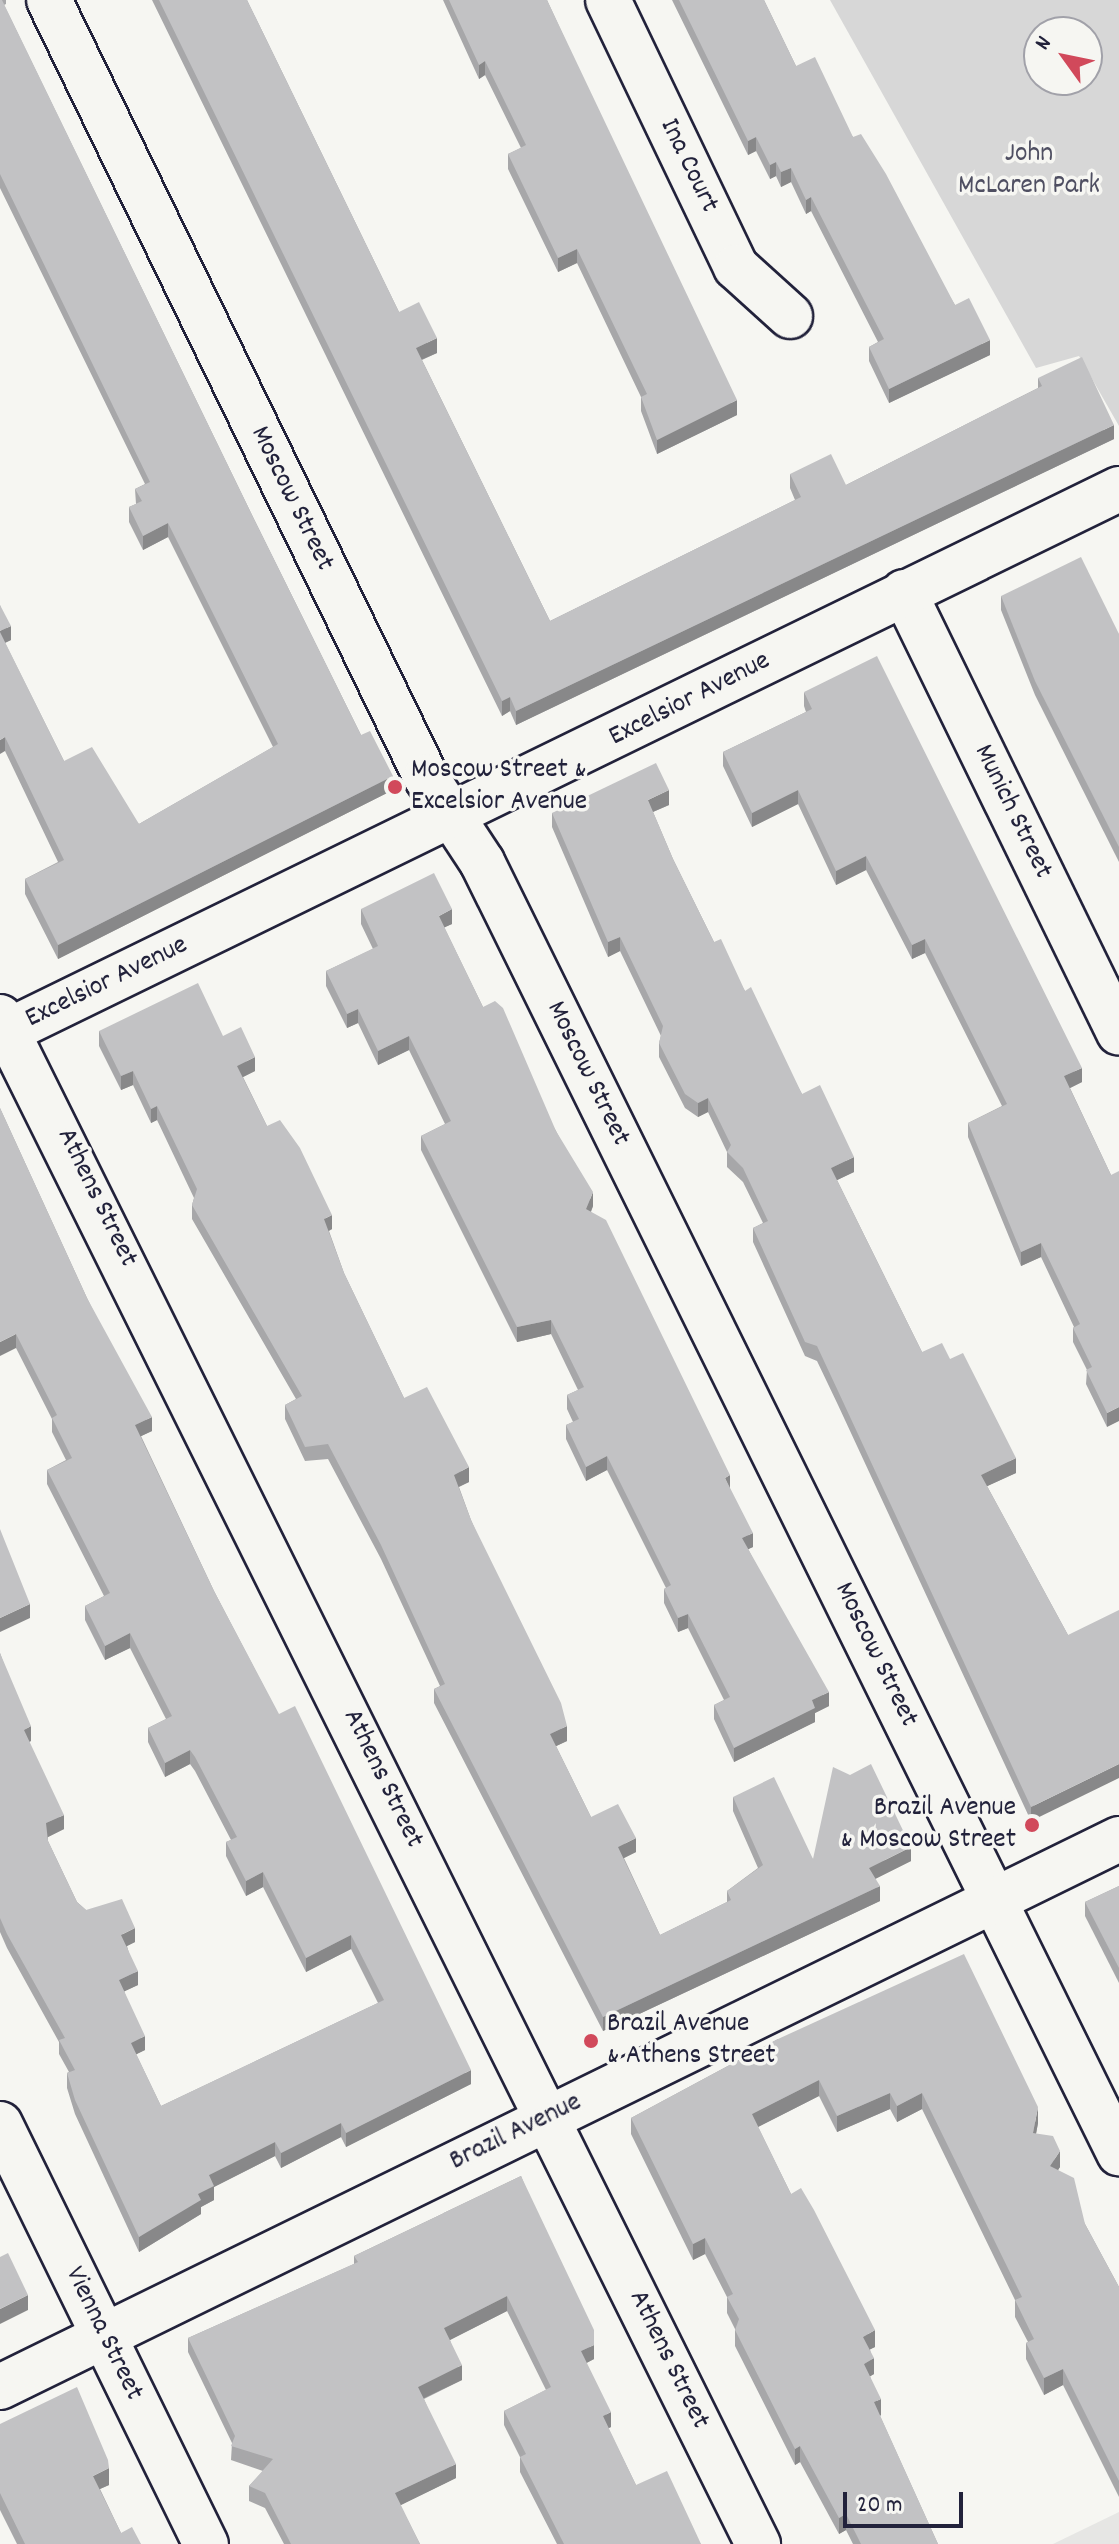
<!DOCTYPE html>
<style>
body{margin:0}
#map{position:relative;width:1119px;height:2544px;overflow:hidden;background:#f6f6f2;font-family:Dekko,sans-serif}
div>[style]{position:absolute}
.built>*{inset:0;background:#e6e6e4}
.green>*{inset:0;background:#d7d7d7}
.roads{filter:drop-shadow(2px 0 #22223b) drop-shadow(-2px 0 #22223b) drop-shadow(0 2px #22223b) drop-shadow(0 -2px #22223b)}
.minor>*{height:44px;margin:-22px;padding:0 22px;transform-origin:22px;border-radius:22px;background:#f6f6f2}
.wall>*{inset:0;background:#a7a7a9}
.shaded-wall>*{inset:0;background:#888889}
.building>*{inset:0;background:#c2c2c4}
.dots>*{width:22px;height:22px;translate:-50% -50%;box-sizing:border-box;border:4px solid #f6f6f2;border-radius:50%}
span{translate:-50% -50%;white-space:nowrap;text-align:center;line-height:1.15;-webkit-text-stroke:7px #f6f6f2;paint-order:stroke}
.park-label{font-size:28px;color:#4f4f62}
.street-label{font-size:28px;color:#22223b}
.poi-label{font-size:28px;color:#22223b}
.left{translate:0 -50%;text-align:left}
.right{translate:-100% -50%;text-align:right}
.north{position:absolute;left:1023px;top:16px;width:80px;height:80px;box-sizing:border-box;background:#f6f6f2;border:2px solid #a1a1a9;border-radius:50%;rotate:303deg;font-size:22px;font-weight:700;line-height:32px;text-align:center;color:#22223b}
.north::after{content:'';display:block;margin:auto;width:28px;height:36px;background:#d1495b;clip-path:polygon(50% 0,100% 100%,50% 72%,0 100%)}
.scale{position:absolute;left:843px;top:2492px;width:120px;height:36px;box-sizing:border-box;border:4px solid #22223b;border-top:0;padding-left:10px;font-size:24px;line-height:28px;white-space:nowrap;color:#22223b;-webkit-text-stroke:6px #f6f6f2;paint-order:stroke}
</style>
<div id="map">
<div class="built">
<i style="clip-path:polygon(1119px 2512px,1119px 2544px,1053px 2544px)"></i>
</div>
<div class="green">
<i style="clip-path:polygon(evenodd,830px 0,1119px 0,1119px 426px,1079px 356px,1036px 368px,830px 0,1039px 32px,1087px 32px,1087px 80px,1039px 80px,1039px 32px)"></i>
</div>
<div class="roads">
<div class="minor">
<i style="left:49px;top:0;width:864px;rotate:64.12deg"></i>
<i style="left:426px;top:777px;width:102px;rotate:56.6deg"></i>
<i style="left:482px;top:862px;width:1440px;rotate:63.74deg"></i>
<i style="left:608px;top:0;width:296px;rotate:64.4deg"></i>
<i style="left:736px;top:267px;width:73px;rotate:42.2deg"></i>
<i style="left:904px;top:592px;width:490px;rotate:64deg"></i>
<i style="left:0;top:1017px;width:1705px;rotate:63.6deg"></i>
<i style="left:0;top:1035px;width:1245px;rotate:-26.01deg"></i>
<i style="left:0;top:2124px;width:468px;rotate:63.9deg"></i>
<i style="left:0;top:2387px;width:1246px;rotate:-26.09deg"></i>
</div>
</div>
<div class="wall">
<i style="clip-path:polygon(0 0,6px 0,6px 4px,4px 5px,253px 517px,361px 735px,393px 790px,58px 959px,25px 894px,25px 879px,58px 862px,5px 751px,0 605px,11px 640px,5px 643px,64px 761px,139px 824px,273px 747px,168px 537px,143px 550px,129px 522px,129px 507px,136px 504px,135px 489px,145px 484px,0 188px)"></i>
<i style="clip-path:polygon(152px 0,247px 0,399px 312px,437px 353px,422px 360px,550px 621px,795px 500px,790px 488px,790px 474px,846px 485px,1038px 388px,1038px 378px,1114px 439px,516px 725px,510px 711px,502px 716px)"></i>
<i style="clip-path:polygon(443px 0,547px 0,737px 415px,657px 454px,641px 411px,641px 397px,577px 263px,558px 272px,508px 169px,508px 154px,521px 148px,485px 75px,479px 79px)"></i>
<i style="clip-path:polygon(672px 0,764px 0,796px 66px,853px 137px,955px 305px,990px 355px,889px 403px,869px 361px,869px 347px,878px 342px,811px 211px,806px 214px,791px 182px,781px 187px,776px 176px,770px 179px,756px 151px,748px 155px)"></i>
<i style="clip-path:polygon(1001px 596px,1119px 634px,1119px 862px,1035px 695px,1001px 610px)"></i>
<i style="clip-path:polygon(804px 692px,1082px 1082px,1070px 1088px,1111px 1175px,1107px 1427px,1086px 1384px,1087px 1370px,1073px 1342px,1073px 1328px,1074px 1327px,1041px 1257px,1021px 1266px,968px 1137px,968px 1123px,1002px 1106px,925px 953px,912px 959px,866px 870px,836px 885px,798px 804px,752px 827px,723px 766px,723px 752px,806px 712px,804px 706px)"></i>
<i style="clip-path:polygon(669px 805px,653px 812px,673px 859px,714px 942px,745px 991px,802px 1094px,854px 1172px,837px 1180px,922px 1352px,950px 1359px,1016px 1473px,987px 1486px,1068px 1635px,1031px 1821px,838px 1405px,817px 1361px,805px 1356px,753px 1242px,753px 1228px,763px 1223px,743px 1182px,727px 1167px,727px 1152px,708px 1112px,698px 1117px,685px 1108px,659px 1057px,659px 1043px,661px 1036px,620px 951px,608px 957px,552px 827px,552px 813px)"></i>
<i style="clip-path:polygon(361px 909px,452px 924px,444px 927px,483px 1007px,556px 1131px,593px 1206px,591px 1212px,730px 1489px,753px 1547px,748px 1549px,829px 1706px,815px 1713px,815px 1722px,734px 1762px,714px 1719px,714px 1705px,724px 1700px,688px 1628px,678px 1632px,664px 1603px,664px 1589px,666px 1588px,607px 1470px,586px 1481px,566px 1439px,566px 1425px,573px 1422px,567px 1409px,567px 1395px,578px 1390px,551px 1334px,517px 1342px,421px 1150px,421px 1136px,445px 1124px,409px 1050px,378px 1065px,358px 1023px,347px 1028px,326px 986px,326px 971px,373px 949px,361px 924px)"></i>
<i style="clip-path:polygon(99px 1031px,223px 1036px,255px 1071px,243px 1077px,267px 1126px,332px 1229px,329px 1231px,344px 1273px,404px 1398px,469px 1482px,459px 1487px,471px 1520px,567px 1741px,556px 1746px,591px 1817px,636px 1852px,624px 1858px,660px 1935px,727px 1902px,727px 1891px,758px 1868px,733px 1811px,733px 1797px,813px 1859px,911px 1861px,875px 1879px,880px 1901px,603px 2031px,434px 1703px,434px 1689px,440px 1686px,381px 1559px,328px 1459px,305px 1461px,285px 1419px,285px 1405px,296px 1399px,192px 1219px,192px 1205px,194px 1198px,157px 1120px,151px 1123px,133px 1085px,121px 1090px,99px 1046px)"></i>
<i style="clip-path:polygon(0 1108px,87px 1298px,152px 1431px,141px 1436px,214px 1591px,471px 2084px,346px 2147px,341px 2137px,281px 2168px,275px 2156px,214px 2187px,214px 2200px,201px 2207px,201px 2214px,139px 2252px,75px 2114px,67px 2088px,67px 2073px,69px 2072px,59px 2054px,59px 2042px,7px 1948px,0 1932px,0 1653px,31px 1741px,29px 1742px,64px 1829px,48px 1837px,48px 1841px,77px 1902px,86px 1910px,135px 1942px,127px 1946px,138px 1985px,124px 1991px,145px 2050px,136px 2054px,161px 2106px,378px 2003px,351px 1949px,306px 1972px,263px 1887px,246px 1896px,226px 1856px,226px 1842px,231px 1840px,195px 1771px,190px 1764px,165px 1777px,148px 1742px,148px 1728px,166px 1719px,130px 1648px,105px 1660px,85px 1620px,85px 1606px,104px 1596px,47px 1484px,47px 1470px,66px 1460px,52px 1432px,52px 1419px,16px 1348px)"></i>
<i style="clip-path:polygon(1119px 1886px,1119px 1983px,1085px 1916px,1085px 1902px)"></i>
<i style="clip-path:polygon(778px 2039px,1038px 2123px,1036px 2134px,1060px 2167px,1058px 2170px,1085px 2224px,1119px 2287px,1119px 2497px,1063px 2385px,1044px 2395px,1026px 2359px,1026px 2343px,1028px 2342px,1015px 2317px,1015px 2300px,922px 2109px,897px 2122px,890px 2109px,837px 2132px,819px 2096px,758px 2127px,791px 2194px,875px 2347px,870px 2349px,874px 2374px,870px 2376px,881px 2415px,880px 2416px,938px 2544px,853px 2544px,846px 2530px,839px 2534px,800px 2462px,795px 2465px,735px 2346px,735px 2329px,727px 2313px,727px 2297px,705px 2254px,693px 2260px,631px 2134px,631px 2118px)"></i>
<i style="clip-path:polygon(521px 2176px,594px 2359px,586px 2363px,611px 2427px,608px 2428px,636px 2485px,701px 2544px,557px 2544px,520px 2472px,520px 2457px,504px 2425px,504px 2411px,546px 2390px,507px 2311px,450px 2340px,462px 2380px,424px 2399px,456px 2478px,400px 2505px,420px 2544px,284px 2544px,265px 2508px,249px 2501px,249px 2486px,263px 2471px,231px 2460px,232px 2443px,188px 2352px,188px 2338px,354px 2264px,354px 2256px)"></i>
<i style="clip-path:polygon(0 2424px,109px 2485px,100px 2489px,121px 2533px,141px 2544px,17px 2544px,0 2510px)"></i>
</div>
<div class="shaded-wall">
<i style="clip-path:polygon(485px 61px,485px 75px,479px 79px,479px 65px)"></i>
<i style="clip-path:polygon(756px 137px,756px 151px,748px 155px,748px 141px)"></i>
<i style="clip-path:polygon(776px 162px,776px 176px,770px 179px,770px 165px)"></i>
<i style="clip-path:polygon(791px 168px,791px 182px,781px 187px,781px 172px)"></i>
<i style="clip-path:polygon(811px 197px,811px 211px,806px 214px,806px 200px)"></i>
<i style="clip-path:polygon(577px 249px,577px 263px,558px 272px,558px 258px)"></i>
<i style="clip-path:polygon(437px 338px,437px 353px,416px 362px,416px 348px)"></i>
<i style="clip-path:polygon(990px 340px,990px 355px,889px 403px,889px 389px)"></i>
<i style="clip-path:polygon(737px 400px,737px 415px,657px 454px,657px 440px)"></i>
<i style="clip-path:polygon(1114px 425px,1114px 439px,516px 725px,516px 711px)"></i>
<i style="clip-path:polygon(168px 523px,168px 537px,143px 550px,143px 536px)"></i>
<i style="clip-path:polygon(11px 626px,11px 640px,0 645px,0 631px)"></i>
<i style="clip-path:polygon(510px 697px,510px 711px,502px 716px,502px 701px)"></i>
<i style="clip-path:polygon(5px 737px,5px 751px,0 754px,0 740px)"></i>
<i style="clip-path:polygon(393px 776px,393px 790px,58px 959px,58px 945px)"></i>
<i style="clip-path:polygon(669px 790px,669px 805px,648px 814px,648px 800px)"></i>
<i style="clip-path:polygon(798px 790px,798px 804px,752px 827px,752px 813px)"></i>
<i style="clip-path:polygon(866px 856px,866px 870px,836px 885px,836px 871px)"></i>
<i style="clip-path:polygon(452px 909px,452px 924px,439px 930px,439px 916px)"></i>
<i style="clip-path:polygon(620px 937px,620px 951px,608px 957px,608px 942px)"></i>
<i style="clip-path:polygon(925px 939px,925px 953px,912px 959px,912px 945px)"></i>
<i style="clip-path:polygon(358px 1009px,358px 1023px,347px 1028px,347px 1014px)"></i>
<i style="clip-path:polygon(409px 1036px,409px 1050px,378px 1065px,378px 1051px)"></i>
<i style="clip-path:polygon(255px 1057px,255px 1071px,237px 1080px,237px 1066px)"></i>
<i style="clip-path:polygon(1082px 1068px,1082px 1082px,1064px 1091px,1064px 1076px)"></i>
<i style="clip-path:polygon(133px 1071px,133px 1085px,121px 1090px,121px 1076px)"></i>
<i style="clip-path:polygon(708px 1098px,708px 1112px,698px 1117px,698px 1103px)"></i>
<i style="clip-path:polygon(157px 1106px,157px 1120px,151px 1123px,151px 1109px)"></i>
<i style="clip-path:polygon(854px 1157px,854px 1172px,831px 1183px,831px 1168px)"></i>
<i style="clip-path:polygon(593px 1192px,593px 1206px,586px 1223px,586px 1209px)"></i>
<i style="clip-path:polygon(332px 1215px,332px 1229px,324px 1233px,324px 1219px)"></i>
<i style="clip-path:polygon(1041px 1243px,1041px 1257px,1021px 1266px,1021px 1252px)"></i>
<i style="clip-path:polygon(551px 1320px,551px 1334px,517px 1342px,517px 1327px)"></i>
<i style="clip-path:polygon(16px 1334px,16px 1348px,0 1356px,0 1342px)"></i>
<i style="clip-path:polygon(1119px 1407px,1119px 1421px,1107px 1427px,1107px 1413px)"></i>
<i style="clip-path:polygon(152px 1417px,152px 1431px,135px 1439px,135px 1425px)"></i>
<i style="clip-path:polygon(607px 1456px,607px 1470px,586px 1481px,586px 1467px)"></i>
<i style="clip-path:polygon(1016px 1458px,1016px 1473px,981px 1489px,981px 1475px)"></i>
<i style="clip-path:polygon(469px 1467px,469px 1482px,454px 1489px,454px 1475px)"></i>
<i style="clip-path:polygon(730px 1475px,730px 1490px,725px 1478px)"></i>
<i style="clip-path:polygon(753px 1533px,753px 1547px,742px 1552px,742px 1538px)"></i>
<i style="clip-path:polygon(30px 1604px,30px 1618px,0 1632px,0 1618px)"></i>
<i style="clip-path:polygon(688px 1614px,688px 1628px,678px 1632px,678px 1618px)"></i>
<i style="clip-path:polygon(130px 1633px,130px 1648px,105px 1660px,105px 1646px)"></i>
<i style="clip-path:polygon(829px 1692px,829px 1706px,815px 1713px,815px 1722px,734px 1762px,734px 1748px,812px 1700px)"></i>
<i style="clip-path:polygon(31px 1726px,31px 1741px,24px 1744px,24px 1730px)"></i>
<i style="clip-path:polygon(567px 1726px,567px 1741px,550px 1749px,550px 1734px)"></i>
<i style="clip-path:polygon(190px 1750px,190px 1764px,165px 1777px,165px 1763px)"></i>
<i style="clip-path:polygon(1119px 1764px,1119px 1778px,1031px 1821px,1031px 1807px)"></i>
<i style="clip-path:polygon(64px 1815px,64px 1829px,46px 1838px,46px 1823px)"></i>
<i style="clip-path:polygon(636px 1838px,636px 1852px,618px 1861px,618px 1847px)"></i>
<i style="clip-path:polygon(911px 1847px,911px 1861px,869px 1882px,869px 1868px)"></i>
<i style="clip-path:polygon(263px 1872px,263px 1887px,246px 1896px,246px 1881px)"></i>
<i style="clip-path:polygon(880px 1886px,880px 1901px,603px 2031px,603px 2017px)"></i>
<i style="clip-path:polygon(135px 1928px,135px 1942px,121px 1949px,121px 1935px)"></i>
<i style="clip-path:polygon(351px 1935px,351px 1949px,306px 1972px,306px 1958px)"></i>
<i style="clip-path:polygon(138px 1971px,138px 1985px,119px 1994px,119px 1980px)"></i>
<i style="clip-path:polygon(145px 2036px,145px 2050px,131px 2057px,131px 2043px)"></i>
<i style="clip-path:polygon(471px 2070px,471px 2084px,346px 2147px,346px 2133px)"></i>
<i style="clip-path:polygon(819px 2080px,819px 2096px,752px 2130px,752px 2114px)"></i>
<i style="clip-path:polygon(890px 2093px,890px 2109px,837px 2132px,837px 2116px)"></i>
<i style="clip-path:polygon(922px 2093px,922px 2109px,897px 2122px,897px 2106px)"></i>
<i style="clip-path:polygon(1038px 2107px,1038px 2123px,1033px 2150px,1033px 2133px)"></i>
<i style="clip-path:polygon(341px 2123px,341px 2137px,281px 2168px,281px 2153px)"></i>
<i style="clip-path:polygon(275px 2142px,275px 2156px,214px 2187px,214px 2200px,201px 2207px,201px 2214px,139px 2252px,139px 2237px,198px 2194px,209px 2175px)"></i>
<i style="clip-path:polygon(1060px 2151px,1060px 2167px,1050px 2182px,1050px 2166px)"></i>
<i style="clip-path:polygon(705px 2238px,705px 2254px,693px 2260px,693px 2244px)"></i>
<i style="clip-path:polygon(28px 2295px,28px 2310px,0 2324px,0 2309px)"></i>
<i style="clip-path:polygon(507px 2296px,507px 2311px,444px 2343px,444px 2328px)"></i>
<i style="clip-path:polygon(875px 2330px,875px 2347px,863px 2353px,863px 2337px)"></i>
<i style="clip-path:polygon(594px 2345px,594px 2359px,581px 2366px,581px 2351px)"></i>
<i style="clip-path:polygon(874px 2358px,874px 2374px,864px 2380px,864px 2364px)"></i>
<i style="clip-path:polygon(462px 2365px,462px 2380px,418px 2401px,418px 2387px)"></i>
<i style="clip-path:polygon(1063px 2369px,1063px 2385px,1044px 2395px,1044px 2378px)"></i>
<i style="clip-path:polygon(881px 2399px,881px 2415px,874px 2419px,874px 2402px)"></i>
<i style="clip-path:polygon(611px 2412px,611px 2427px,603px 2431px,603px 2416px)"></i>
<i style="clip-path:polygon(800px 2446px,800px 2462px,795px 2465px,795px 2449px)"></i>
<i style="clip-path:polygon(456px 2464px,456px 2478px,395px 2508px,395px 2493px)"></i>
<i style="clip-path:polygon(109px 2468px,109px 2485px,93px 2492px,93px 2476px)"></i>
<i style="clip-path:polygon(846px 2514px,846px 2530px,839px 2534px,839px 2518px)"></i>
</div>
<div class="building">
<i style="clip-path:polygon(0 0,2px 0,253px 517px,361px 735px,370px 731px,393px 776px,58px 945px,25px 879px,64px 860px,5px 737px,0 740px,0 632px,64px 761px,92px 747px,139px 824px,278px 744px,168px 523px,143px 536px,129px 507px,142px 501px,135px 489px,150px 482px,0 174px)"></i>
<i style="clip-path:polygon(159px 0,247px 0,399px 312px,419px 302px,437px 338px,416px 348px,550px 621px,801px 497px,790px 474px,831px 454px,846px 485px,1042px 386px,1038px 378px,1082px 357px,1114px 425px,516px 711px,510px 697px,502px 701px)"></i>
<i style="clip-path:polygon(449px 0,547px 0,737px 400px,657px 440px,641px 397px,647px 394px,577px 249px,558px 258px,508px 154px,526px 145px,485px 61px,479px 65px)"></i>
<i style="clip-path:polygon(679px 0,764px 0,796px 66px,815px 57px,853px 137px,861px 134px,886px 174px,955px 305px,969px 298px,990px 340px,889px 389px,869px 347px,884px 339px,811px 197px,806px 200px,791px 168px,781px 172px,776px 162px,770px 165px,756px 137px,748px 141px)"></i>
<i style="clip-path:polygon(1081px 557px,1119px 634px,1119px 847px,1035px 681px,1001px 596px)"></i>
<i style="clip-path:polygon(0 605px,11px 626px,0 631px)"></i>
<i style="clip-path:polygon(877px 656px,1082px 1068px,1064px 1076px,1111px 1175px,1119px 1171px,1119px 1407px,1107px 1413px,1086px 1370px,1092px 1367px,1073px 1328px,1080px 1324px,1041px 1243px,1021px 1252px,968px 1123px,1007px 1104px,925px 939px,912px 945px,866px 856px,836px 871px,798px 790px,752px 813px,723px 752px,812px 709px,804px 692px)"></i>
<i style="clip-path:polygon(656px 763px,669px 790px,648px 800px,673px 859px,714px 942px,721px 939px,745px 991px,751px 987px,802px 1094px,820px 1085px,854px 1157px,831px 1168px,922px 1352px,942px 1343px,950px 1359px,963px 1353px,1016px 1458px,981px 1475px,1068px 1635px,1119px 1610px,1119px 1764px,1031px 1807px,838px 1391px,817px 1346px,805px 1342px,753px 1228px,768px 1221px,743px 1168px,727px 1152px,731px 1145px,708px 1098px,698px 1103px,685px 1094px,659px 1043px,663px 1026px,620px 937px,608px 942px,552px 813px)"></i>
<i style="clip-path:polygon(434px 873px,452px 909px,439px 916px,483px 1007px,495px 1001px,503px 1008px,556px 1131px,593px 1192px,586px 1209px,606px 1220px,730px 1475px,725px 1478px,753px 1533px,742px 1538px,829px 1692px,812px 1700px,815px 1708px,734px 1748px,714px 1705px,730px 1697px,688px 1614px,678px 1618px,664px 1589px,671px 1585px,607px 1456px,586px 1467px,566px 1425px,579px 1419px,567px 1395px,584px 1387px,551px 1320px,517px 1327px,421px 1136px,451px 1121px,409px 1036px,378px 1051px,358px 1009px,347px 1014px,326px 971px,378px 946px,361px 909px)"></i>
<i style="clip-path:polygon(198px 983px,223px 1036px,241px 1027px,255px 1057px,237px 1066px,267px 1126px,280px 1120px,300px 1148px,332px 1215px,324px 1219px,344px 1273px,404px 1398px,427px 1387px,469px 1467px,454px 1475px,471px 1520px,561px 1703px,567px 1726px,550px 1734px,591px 1817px,618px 1804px,636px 1838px,618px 1847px,660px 1935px,731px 1900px,727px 1891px,763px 1865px,733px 1797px,774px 1777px,813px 1859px,833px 1767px,850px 1775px,871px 1764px,911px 1847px,869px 1868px,880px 1886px,603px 2017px,434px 1689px,445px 1684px,381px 1545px,328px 1444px,305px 1447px,285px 1405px,302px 1396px,192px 1205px,197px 1189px,157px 1106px,151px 1109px,133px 1071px,121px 1076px,99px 1031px)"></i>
<i style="clip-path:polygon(0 1108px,87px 1298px,152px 1417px,135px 1425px,214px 1591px,279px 1714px,295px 1706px,471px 2070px,346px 2133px,341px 2123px,281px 2153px,275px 2142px,209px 2175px,214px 2186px,198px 2194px,201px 2200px,139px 2237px,75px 2100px,67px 2073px,75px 2070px,59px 2040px,65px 2038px,7px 1934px,0 1918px,0 1653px,31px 1726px,24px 1730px,64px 1815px,46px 1823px,48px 1841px,77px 1902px,86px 1910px,122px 1899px,135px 1928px,121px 1935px,138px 1971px,119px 1980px,145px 2036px,131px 2043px,161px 2106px,384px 2000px,351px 1935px,306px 1958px,263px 1872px,246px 1881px,226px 1842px,237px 1837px,195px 1757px,190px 1750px,165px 1763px,148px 1728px,172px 1716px,130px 1633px,105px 1646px,85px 1606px,110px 1593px,47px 1470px,72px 1458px,52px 1418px,57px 1415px,16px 1334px,0 1342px)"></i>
<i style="clip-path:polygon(0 1529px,30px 1604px,0 1618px)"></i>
<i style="clip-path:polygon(1119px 1886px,1119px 1968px,1085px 1902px)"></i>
<i style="clip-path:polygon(964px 1954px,1038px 2107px,1033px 2133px,1053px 2136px,1060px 2151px,1050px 2166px,1074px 2178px,1085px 2224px,1119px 2287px,1119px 2481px,1063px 2369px,1044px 2378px,1026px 2343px,1034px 2339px,1015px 2300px,1022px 2297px,922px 2093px,897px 2106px,890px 2093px,837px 2116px,819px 2080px,752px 2114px,791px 2194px,801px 2188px,814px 2210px,875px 2330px,863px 2337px,874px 2358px,864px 2364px,881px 2399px,874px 2402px,938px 2544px,861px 2544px,846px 2514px,839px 2518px,800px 2446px,795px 2449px,735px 2330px,739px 2319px,727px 2297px,733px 2294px,705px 2238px,693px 2244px,631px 2118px,778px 2039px)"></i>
<i style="clip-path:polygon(521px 2176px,594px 2330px,594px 2345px,581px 2351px,611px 2412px,603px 2416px,636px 2485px,667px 2471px,701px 2544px,564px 2544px,520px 2457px,526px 2454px,504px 2411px,551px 2387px,507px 2296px,444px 2328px,462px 2365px,418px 2387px,456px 2464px,395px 2493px,420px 2544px,291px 2544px,265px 2493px,249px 2486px,273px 2459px,231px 2446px,235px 2436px,188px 2338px,358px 2262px,354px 2256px)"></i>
<i style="clip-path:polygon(8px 2253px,28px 2295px,0 2309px,0 2257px)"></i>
<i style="clip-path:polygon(77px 2387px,108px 2460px,109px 2468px,93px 2476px,121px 2533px,132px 2527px,141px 2544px,25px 2544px,0 2493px,0 2424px)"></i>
</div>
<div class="dots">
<i style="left:395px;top:787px;background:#d1495b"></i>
<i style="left:1032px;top:1825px;background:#d1495b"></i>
<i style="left:591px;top:2041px;background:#d1495b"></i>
</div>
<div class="park-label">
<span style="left:1029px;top:171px">John<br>McLaren Park</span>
</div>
<div class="street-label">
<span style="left:688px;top:166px;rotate:64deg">Ina Court</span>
<span style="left:291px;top:499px;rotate:64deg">Moscow Street</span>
<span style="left:690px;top:700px;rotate:-27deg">Excelsior Avenue</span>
<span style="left:1012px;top:812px;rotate:64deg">Munich Street</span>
<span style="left:107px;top:983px;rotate:-26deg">Excelsior Avenue</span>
<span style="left:587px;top:1074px;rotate:64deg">Moscow Street</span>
<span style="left:96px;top:1198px;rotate:64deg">Athens Street</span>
<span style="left:875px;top:1655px;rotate:64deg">Moscow Street</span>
<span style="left:382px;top:1779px;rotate:64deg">Athens Street</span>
<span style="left:516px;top:2133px;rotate:-26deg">Brazil Avenue</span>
<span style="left:103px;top:2334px;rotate:64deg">Vienna Street</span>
<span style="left:668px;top:2360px;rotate:64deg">Athens Street</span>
</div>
<div class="poi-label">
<span class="left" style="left:411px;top:787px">Moscow Street &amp;<br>Excelsior Avenue</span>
<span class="right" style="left:1016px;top:1825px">Brazil Avenue<br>&amp; Moscow Street</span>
<span class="left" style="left:607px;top:2041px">Brazil Avenue<br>&amp; Athens Street</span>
</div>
<div class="north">N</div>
<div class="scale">20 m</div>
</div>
